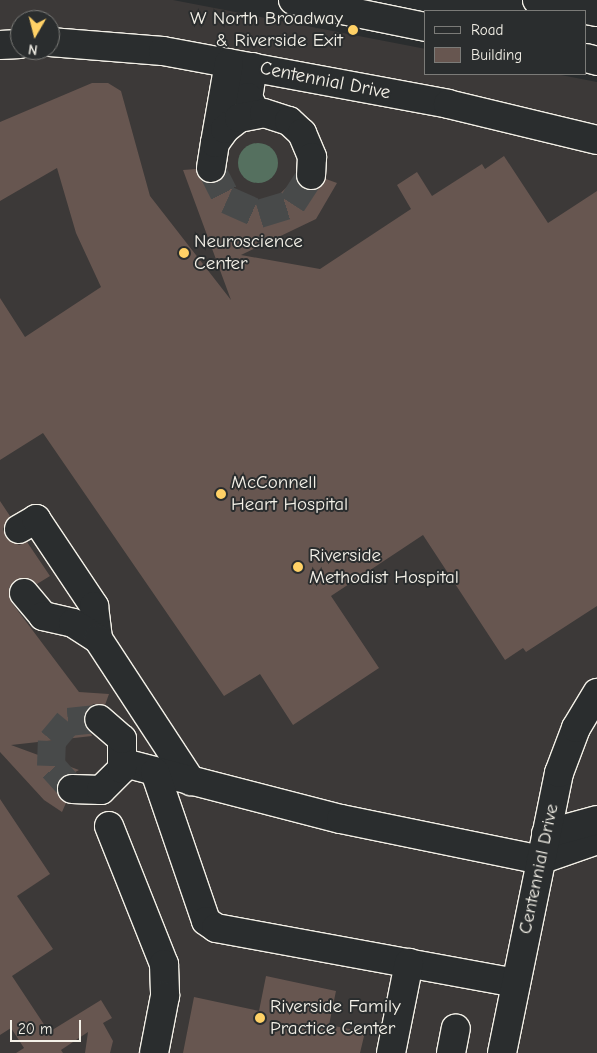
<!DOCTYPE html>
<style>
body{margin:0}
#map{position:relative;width:597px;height:1053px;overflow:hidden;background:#2a2d2e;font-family:"Comic Neue",sans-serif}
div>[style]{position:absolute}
.built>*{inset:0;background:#3c3938}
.green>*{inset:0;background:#55705f}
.round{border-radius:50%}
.building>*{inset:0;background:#675650}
.minor-tunnel>*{height:28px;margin-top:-14px;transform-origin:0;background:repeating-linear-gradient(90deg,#484a4a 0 28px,transparent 0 42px)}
.roads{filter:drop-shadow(1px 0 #f4f1e8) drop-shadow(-1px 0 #f4f1e8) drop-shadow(0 1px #f4f1e8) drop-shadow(0 -1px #f4f1e8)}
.minor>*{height:28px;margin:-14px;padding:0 14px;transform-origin:14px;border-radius:14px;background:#2a2d2e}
.major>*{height:28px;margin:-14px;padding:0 14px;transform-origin:14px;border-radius:14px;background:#2a2d2e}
.dots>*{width:14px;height:14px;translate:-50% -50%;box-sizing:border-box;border:2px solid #2a2d2e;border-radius:50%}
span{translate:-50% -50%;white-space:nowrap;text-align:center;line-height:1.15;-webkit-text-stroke:4px #2a2d2e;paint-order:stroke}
.poi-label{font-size:19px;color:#f4f1e8}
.right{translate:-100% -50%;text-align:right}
.left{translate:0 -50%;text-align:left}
.street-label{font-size:19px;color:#f4f1e8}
.legend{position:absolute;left:424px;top:10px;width:162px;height:65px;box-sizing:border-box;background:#2a2d2e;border:1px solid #7b7b78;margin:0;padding:6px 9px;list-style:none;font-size:15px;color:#f4f1e8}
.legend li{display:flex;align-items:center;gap:10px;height:25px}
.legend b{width:25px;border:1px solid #7b7b78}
.north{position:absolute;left:10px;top:10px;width:50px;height:50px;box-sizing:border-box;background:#2a2d2e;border:1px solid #7b7b78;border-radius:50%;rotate:188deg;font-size:14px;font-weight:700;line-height:20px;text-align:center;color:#f4f1e8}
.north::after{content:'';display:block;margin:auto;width:18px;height:22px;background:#ffd166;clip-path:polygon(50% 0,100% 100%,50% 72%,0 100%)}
.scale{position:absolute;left:10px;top:1020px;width:71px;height:22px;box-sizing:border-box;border:2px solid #f4f1e8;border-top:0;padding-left:6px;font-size:15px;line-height:18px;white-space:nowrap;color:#f4f1e8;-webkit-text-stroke:4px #2a2d2e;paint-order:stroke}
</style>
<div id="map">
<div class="built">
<i style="clip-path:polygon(evenodd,0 0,173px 0,426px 49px,426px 74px,556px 74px,597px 82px,597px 1053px,0 1053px,0 0,20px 20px,50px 20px,50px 50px,20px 50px,20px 20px)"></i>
</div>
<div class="green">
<i class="round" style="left:238px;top:143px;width:40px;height:40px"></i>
</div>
<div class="building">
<i style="clip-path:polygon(92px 83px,108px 83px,121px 91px,150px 196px,231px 300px,183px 170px,196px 169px,201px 180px,209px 183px,226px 173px,234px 189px,256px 201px,275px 198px,296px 179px,310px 191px,318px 189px,326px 179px,337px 183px,316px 219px,241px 255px,320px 269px,411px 209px,397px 185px,417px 172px,432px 196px,482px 164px,485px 169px,504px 156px,548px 223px,597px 191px,597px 606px,526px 652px,523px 648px,505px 660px,423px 535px,331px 596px,379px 668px,293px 725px,260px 674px,224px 696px,43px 433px,0 460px,0 298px,25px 337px,101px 287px,76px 233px,57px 168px,0 201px,0 122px)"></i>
<i style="clip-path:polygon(0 501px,10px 516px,3px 529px,6px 537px,19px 545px,27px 542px,50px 576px,37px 584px,29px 578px,14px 581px,9px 588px,12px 603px,79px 692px,109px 694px,105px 705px,93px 704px,84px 716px,92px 736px,11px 745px,79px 770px,59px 781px,58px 796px,66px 803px,62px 812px,44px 800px,0 752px)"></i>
<i style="clip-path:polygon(0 799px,50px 874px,17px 896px,53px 949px,12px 976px,49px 1032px,101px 1000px,112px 1018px,103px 1023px,113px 1041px,110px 1053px,85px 1053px,88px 1032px,61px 1050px,63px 1053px,16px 1053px,24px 1048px,11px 1028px,0 1035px)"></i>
<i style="clip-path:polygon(266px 976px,336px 991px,329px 1025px,365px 1032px,360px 1053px,183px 1053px,194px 997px,259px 1011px)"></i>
</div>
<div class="minor-tunnel">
<i style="left:211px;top:168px;width:36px;rotate:63deg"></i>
<i style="left:227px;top:200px;width:35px;rotate:24deg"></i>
<i style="left:259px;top:214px;width:34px;rotate:-17deg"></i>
<i style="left:292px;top:204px;width:35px;rotate:-57deg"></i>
<i style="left:72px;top:789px;width:31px;rotate:-132deg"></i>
<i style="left:51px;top:766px;width:25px;rotate:-88deg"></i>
<i style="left:52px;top:741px;width:25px;rotate:-50deg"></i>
<i style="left:68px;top:722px;width:31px;rotate:-6deg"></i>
</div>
<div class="roads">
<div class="minor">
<i style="left:50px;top:42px;width:113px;rotate:4.6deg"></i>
<i style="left:163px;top:51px;width:290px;rotate:10.5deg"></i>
<i style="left:448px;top:104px;width:153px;rotate:13.6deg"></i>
<i style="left:0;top:45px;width:20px;rotate:-3deg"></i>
<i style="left:253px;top:67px;width:30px;rotate:99deg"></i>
<i style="left:248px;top:97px;width:18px;rotate:63deg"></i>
<i style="left:215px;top:143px;width:81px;rotate:-80.1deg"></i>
<i style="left:211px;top:168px;width:25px;rotate:-81deg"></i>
<i style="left:215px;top:143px;width:17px;rotate:-54deg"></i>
<i style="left:225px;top:129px;width:18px;rotate:-38deg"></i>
<i style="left:239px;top:118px;width:25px;rotate:-11deg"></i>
<i style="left:264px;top:113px;width:26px;rotate:18deg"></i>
<i style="left:289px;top:121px;width:18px;rotate:43deg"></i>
<i style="left:302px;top:133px;width:26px;rotate:67deg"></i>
<i style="left:312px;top:157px;width:18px;rotate:93deg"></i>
<i style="left:19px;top:529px;width:20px;rotate:-30deg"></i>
<i style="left:36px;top:519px;width:105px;rotate:56.3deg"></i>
<i style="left:94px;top:606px;width:33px;rotate:83deg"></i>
<i style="left:24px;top:593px;width:30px;rotate:50deg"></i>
<i style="left:43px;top:616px;width:31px;rotate:13deg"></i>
<i style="left:73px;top:623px;width:30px;rotate:33deg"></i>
<i style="left:98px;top:639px;width:170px;rotate:56.8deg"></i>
<i style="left:124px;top:763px;width:224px;rotate:14.5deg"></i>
<i style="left:341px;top:819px;width:203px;rotate:11.6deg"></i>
<i style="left:540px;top:860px;width:60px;rotate:-19.3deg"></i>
<i style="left:155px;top:772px;width:157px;rotate:71.1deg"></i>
<i style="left:206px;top:921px;width:12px;rotate:35deg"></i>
<i style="left:216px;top:928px;width:305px;rotate:10.4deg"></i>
<i style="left:72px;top:789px;width:29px;rotate:2deg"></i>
<i style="left:101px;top:790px;width:30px;rotate:-45deg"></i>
<i style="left:122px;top:769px;width:30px;rotate:-90deg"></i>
<i style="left:122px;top:739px;width:30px;rotate:-139deg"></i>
<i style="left:109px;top:826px;width:149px;rotate:68.3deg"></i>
<i style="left:164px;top:964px;width:32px;rotate:88deg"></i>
<i style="left:165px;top:996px;width:58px;rotate:100.9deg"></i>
<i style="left:546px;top:834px;width:53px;rotate:-15.4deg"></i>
<i style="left:391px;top:1053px;width:92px;rotate:-78.7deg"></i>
<i style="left:451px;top:1053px;width:25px;rotate:-79deg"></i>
<i style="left:502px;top:1053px;width:286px;rotate:-78.5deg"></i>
<i style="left:559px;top:773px;width:48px;rotate:-69.3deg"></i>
<i style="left:576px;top:728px;width:41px;rotate:-59deg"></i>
</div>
<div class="major">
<i style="left:293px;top:0;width:136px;rotate:11.5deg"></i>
<i style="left:537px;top:0;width:61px;rotate:11.3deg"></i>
<i style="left:586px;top:58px;width:11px;rotate:15deg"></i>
</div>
</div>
<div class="dots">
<i style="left:353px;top:30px;background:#ffd166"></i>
<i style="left:184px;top:253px;background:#ffd166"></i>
<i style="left:221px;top:494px;background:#ffd166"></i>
<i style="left:298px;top:567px;background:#ffd166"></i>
<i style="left:260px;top:1018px;background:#ffd166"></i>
</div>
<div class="poi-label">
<span class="right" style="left:343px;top:30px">W North Broadway<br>&amp; Riverside Exit</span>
<span class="left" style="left:194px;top:253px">Neuroscience<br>Center</span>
<span class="left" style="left:231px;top:494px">McConnell<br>Heart Hospital</span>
<span class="left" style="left:309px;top:567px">Riverside<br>Methodist Hospital</span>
<span class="left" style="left:270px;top:1018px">Riverside Family<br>Practice Center</span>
</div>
<div class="street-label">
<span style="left:325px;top:81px;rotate:11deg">Centennial Drive</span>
<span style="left:539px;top:869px;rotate:-78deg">Centennial Drive</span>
</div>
<ul class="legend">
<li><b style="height:6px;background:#2a2d2e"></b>Road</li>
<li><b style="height:14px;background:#675650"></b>Building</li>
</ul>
<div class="north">N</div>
<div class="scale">20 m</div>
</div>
